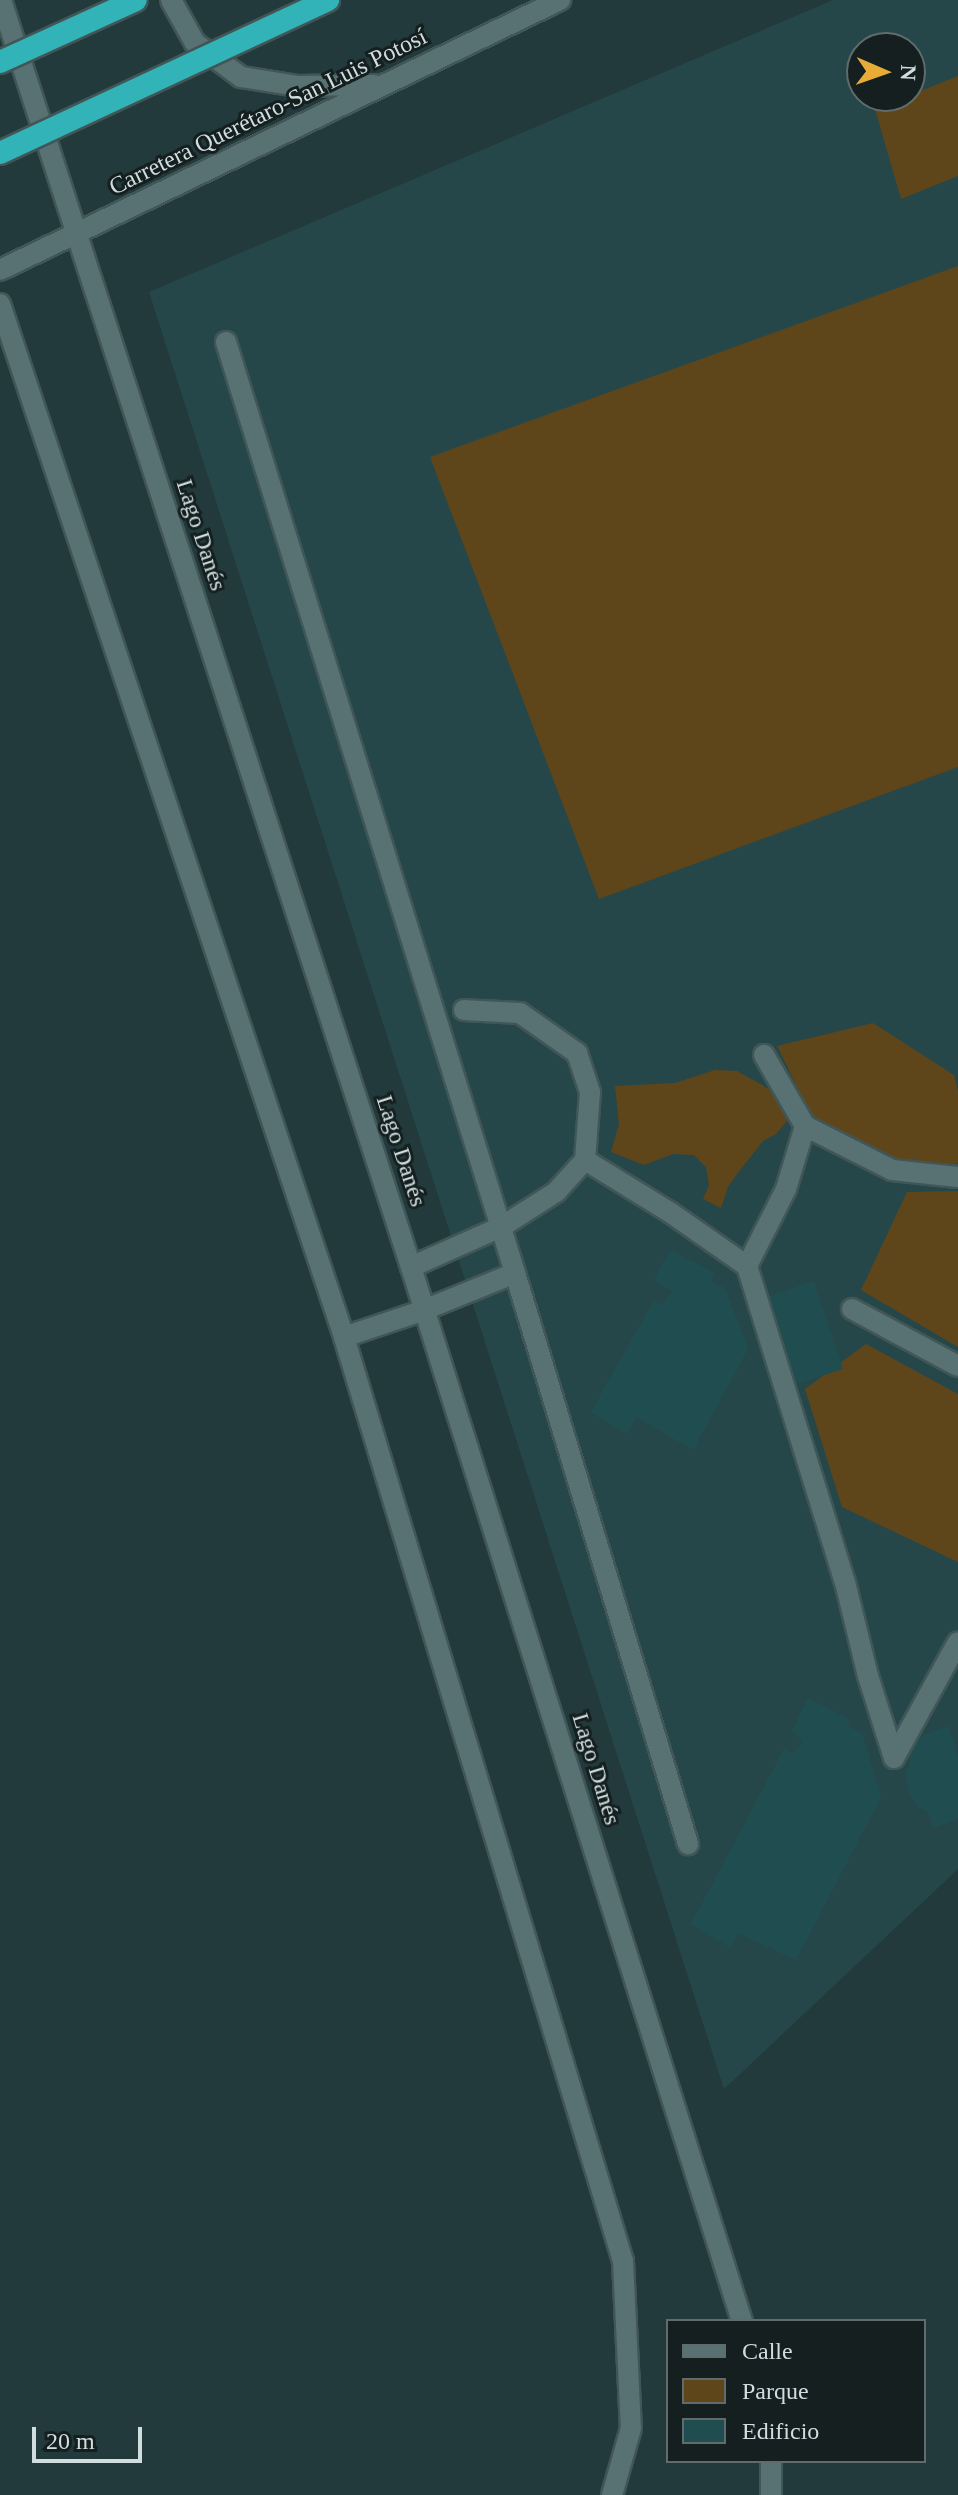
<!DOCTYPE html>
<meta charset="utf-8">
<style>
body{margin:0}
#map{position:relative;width:958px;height:2495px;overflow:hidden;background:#223a3b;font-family:"Times New Roman",serif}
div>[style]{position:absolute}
.built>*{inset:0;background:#264749}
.green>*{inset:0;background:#5e461a}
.building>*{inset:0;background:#204e50}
.roads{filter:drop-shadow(2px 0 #415657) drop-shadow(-2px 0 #415657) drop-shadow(0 2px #415657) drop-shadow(0 -2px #415657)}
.service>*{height:20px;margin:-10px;padding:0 10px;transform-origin:10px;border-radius:10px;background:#587273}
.pedestrian>*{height:20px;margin:-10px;padding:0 10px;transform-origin:10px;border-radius:10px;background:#587273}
.tertiary>*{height:20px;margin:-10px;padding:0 10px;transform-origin:10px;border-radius:10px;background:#587273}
.secondary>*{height:20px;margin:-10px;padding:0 10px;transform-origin:10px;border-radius:10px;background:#587273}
.bridges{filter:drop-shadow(2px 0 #415657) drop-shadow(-2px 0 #415657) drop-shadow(0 2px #415657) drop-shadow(0 -2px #415657)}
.trunk-bridge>*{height:22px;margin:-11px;padding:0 11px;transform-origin:11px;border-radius:11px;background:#32b3b8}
span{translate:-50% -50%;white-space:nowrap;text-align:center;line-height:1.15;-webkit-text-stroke:6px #151f20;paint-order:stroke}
.street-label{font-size:24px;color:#d0dedf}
.legend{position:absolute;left:666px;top:2319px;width:260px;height:144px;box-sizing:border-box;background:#151f20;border:2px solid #606b6c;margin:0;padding:10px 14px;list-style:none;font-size:24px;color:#d0dedf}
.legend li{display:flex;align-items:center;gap:16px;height:40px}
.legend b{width:40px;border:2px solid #606b6c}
.north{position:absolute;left:846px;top:32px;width:80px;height:80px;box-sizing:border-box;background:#151f20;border:2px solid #606b6c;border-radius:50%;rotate:92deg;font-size:22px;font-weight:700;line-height:32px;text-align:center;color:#d0dedf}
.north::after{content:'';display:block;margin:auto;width:28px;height:36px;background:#e8ab37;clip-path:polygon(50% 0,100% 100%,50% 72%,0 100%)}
.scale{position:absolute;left:32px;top:2427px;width:110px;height:36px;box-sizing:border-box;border:4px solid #d0dedf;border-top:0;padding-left:10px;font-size:24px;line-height:28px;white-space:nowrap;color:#d0dedf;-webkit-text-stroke:6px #151f20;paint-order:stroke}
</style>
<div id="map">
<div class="built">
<i style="clip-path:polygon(evenodd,833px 0,958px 0,958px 1869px,724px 2089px,149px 292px,833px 0,862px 48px,910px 48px,910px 96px,862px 96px,862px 48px)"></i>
</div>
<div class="green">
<i style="clip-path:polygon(958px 76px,958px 176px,901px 199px,875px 109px)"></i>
<i style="clip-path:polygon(958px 266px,958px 767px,599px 899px,430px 457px)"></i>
<i style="clip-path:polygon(873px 1023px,954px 1075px,958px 1091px,958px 1163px,952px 1166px,891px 1158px,811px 1115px,777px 1046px)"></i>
<i style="clip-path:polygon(715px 1070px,737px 1071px,771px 1090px,784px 1107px,787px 1121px,776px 1134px,763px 1141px,737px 1174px,728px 1187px,721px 1208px,703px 1199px,709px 1185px,706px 1167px,694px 1155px,673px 1154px,644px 1165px,611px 1152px,619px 1124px,615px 1086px,675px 1083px)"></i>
<i style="clip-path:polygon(958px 1191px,958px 1347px,861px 1290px,907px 1192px)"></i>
<i style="clip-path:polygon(866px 1344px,958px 1394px,958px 1562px,842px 1507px,805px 1389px)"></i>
</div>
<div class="building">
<i style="clip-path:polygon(670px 1250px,715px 1273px,711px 1282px,725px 1288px,748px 1349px,693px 1450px,636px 1417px,627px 1434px,591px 1412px,654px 1300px,662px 1305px,672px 1291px,654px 1280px)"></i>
<i style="clip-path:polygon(814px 1281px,843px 1369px,796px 1384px,770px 1321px,773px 1312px,767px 1297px)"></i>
<i style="clip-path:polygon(808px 1698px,850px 1720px,848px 1726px,862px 1734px,881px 1797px,796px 1960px,738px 1933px,730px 1947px,691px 1924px,784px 1749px,792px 1754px,803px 1741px,792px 1731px)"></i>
<i style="clip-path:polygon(948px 1726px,958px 1755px,958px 1819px,934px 1828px,928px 1812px,917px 1806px,909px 1793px,906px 1775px,910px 1761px,903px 1742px)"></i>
</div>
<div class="roads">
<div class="service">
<i style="left:226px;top:342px;width:975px;rotate:72.75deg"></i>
<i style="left:515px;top:1273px;width:597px;rotate:73.14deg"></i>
<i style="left:344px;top:1337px;width:84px;rotate:-18.6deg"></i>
<i style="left:424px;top:1310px;width:98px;rotate:-22.1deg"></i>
</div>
<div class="pedestrian">
<i style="left:464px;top:1010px;width:56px;rotate:3.1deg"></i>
<i style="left:520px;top:1013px;width:70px;rotate:35.1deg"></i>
<i style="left:577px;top:1053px;width:41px;rotate:71.6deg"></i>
<i style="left:590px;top:1092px;width:68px;rotate:94.2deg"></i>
<i style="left:764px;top:1055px;width:82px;rotate:60deg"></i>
<i style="left:805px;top:1126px;width:97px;rotate:26.8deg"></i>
<i style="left:892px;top:1170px;width:66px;rotate:6.1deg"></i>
<i style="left:747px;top:1266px;width:86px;rotate:-63.1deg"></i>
<i style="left:786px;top:1189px;width:66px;rotate:-73.2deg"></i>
<i style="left:411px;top:1267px;width:98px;rotate:-24deg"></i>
<i style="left:501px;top:1227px;width:65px;rotate:-32.5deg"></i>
<i style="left:556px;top:1192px;width:43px;rotate:-47.8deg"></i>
<i style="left:585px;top:1160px;width:101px;rotate:31.6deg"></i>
<i style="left:671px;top:1213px;width:93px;rotate:34.9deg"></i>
<i style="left:747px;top:1266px;width:331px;rotate:72.8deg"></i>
<i style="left:845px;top:1582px;width:97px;rotate:76.3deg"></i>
<i style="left:868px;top:1676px;width:86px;rotate:72.4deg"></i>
<i style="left:852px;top:1309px;width:120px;rotate:28.3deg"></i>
<i style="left:894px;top:1758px;width:132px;rotate:-61.1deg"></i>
</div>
<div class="tertiary">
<i style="left:1px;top:0;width:1332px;rotate:72.07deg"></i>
<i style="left:411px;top:1267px;width:1105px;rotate:72.57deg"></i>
<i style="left:0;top:304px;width:1089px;rotate:71.58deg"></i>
<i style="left:344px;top:1337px;width:965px;rotate:73.2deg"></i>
<i style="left:623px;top:2261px;width:167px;rotate:87.3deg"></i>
<i style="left:631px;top:2428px;width:70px;rotate:105.8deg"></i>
<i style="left:771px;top:2495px;width:34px;rotate:-90deg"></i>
</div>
<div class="secondary">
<i style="left:171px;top:0;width:49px;rotate:60.8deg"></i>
<i style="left:195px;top:43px;width:57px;rotate:36.5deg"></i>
<i style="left:241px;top:77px;width:58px;rotate:9deg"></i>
<i style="left:298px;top:86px;width:76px;rotate:-0.8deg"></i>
<i style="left:0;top:270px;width:622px;rotate:-25.74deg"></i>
</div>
</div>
<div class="bridges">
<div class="trunk-bridge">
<i style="left:0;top:62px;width:149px;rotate:-24.5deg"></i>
<i style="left:0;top:153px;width:362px;rotate:-25deg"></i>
</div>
</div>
<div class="street-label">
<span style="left:268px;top:112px;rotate:-26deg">Carretera Querétaro-San Luis Potosí</span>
<span style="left:201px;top:535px;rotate:72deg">Lago Danés</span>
<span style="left:401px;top:1151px;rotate:72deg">Lago Danés</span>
<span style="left:596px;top:1769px;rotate:73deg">Lago Danés</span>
</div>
<ul class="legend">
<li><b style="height:10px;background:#587273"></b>Calle</li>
<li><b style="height:22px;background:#5e461a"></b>Parque</li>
<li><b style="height:22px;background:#204e50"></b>Edificio</li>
</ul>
<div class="north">N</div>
<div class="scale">20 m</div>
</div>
